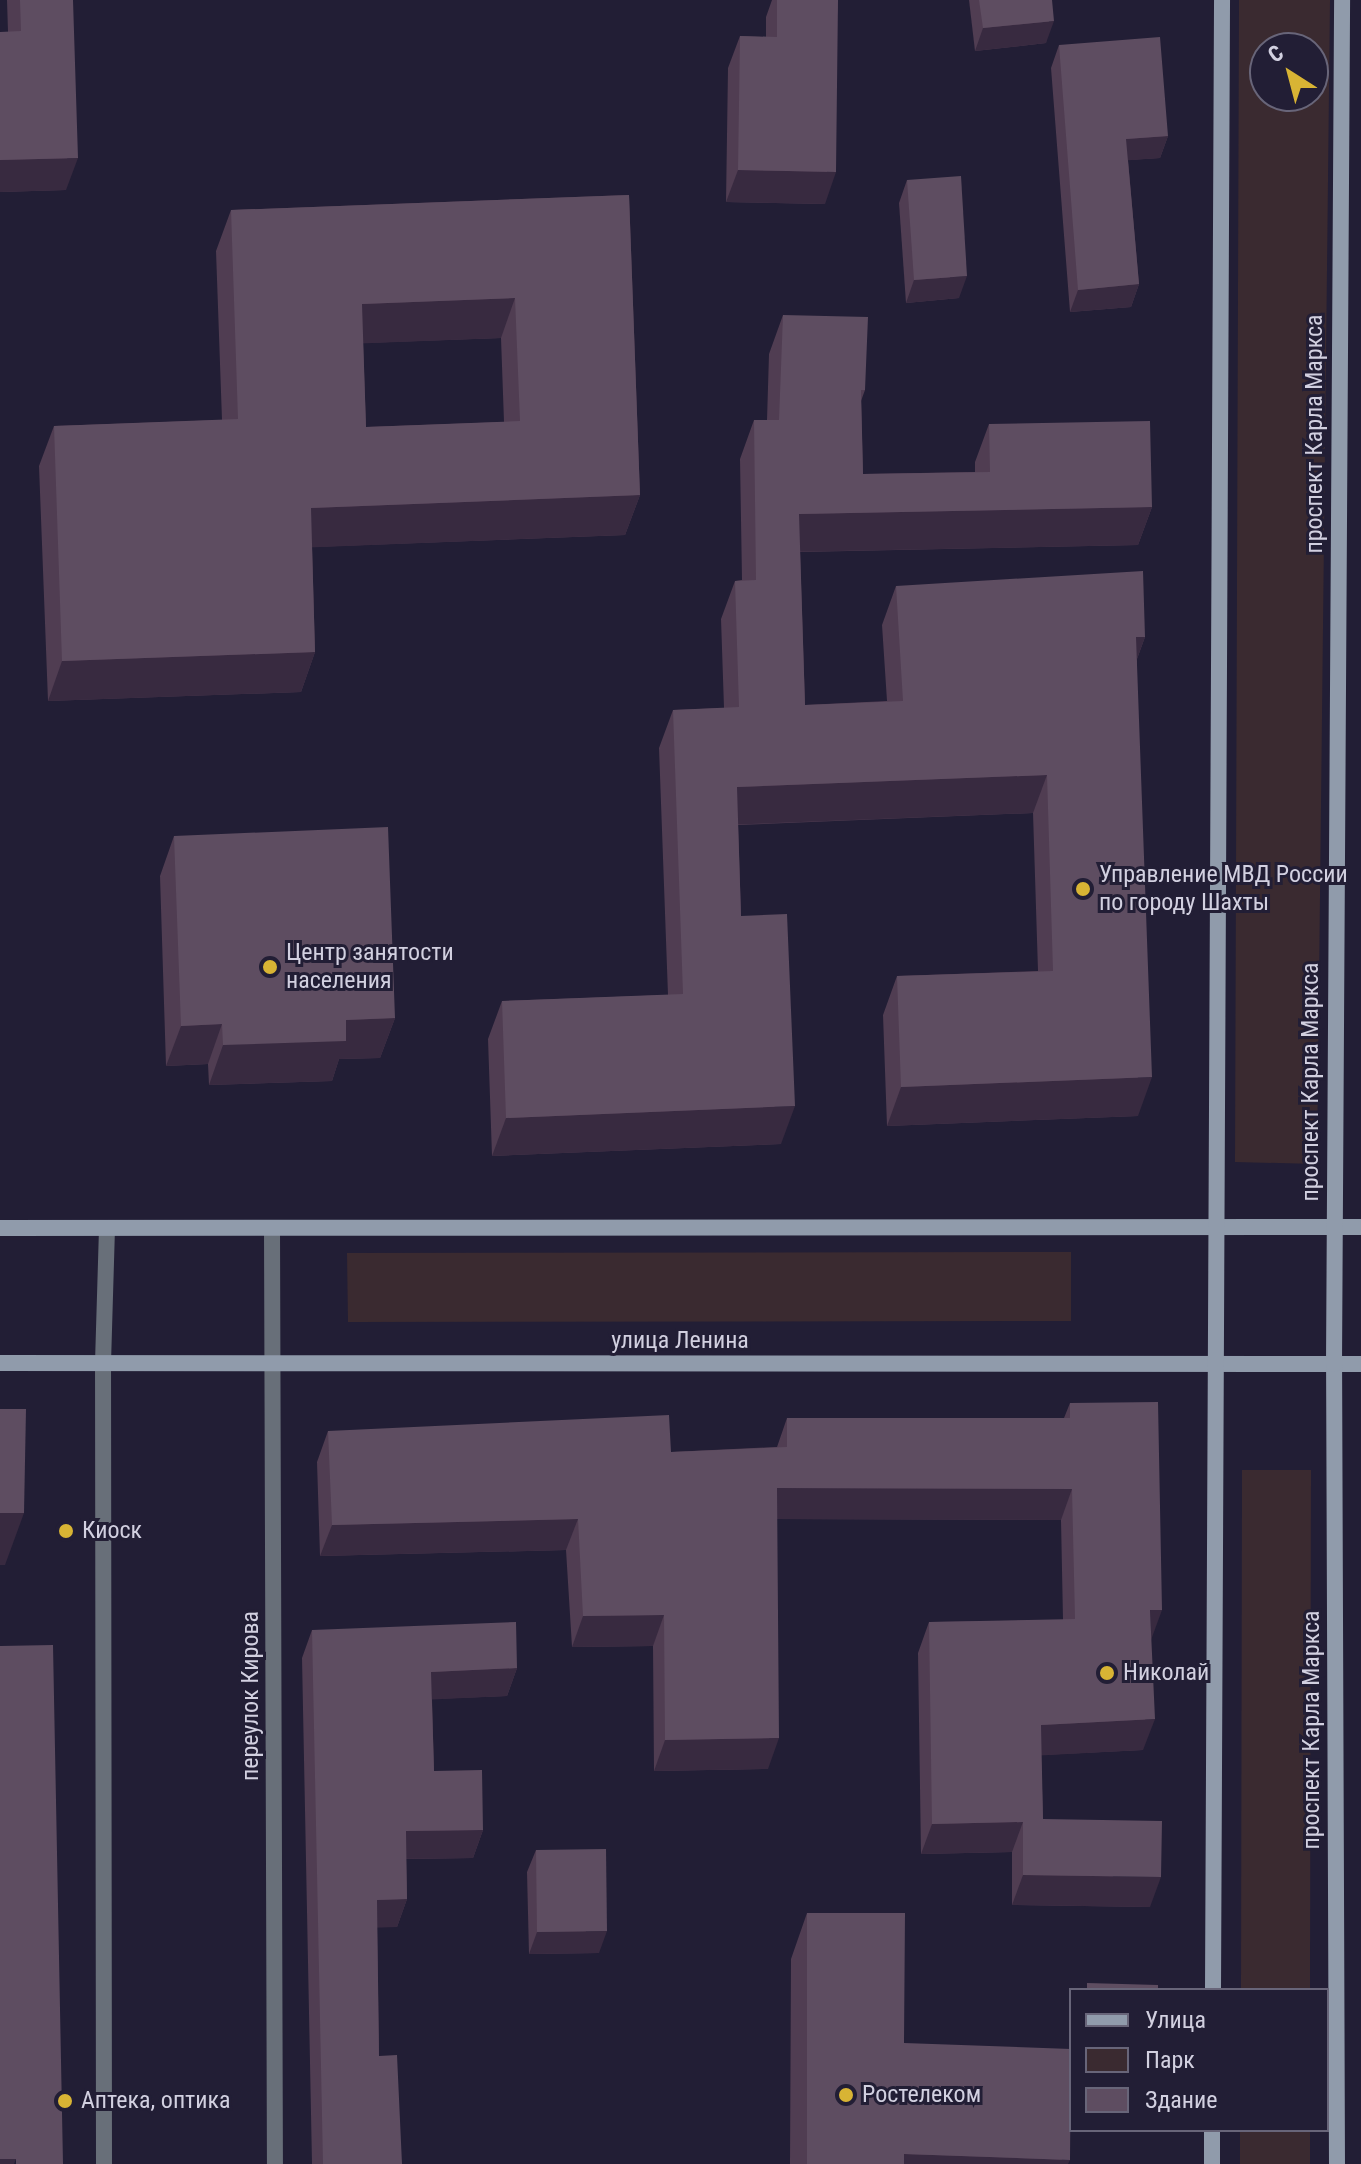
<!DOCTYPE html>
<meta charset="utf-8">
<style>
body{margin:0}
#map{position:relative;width:1361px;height:2164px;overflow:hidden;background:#221e35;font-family:"Roboto Condensed",sans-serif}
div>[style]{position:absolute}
.green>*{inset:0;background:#3a2a30}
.minor>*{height:16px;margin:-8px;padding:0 8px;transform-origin:8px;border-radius:8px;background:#686f79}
.secondary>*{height:16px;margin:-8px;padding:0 8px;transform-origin:8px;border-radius:8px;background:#909bab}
.wall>*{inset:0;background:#503d52}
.shaded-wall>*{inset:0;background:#382a40}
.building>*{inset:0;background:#5e4d61}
.dots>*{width:22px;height:22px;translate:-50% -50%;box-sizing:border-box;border:4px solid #221e35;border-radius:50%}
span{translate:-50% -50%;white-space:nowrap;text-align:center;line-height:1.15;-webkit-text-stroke:6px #221e35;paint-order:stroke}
.street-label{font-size:24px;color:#d2d0e0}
.poi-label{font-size:24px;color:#d2d0e0}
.left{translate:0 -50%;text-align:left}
.legend{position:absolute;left:1069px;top:1988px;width:260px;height:144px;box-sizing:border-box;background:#221e35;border:2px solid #686579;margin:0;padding:10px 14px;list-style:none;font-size:24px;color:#d2d0e0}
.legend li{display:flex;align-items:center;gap:16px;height:40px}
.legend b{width:40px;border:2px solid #686579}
.north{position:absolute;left:1249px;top:32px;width:80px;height:80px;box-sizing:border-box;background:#221e35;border:2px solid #686579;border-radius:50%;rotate:324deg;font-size:22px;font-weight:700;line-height:32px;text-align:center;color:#d2d0e0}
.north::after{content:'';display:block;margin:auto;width:28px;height:36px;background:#d8b434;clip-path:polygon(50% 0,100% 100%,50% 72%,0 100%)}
</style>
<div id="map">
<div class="green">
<i style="clip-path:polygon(evenodd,1239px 0,1330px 0,1317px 1164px,1235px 1162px,1239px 0,1313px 48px,1313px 96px,1265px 96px,1265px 48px,1313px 48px)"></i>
<i style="clip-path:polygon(1071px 1252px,1071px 1321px,348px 1322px,347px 1253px)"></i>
<i style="clip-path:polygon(1242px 1470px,1311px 1470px,1310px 1990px,1241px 1990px)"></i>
<i style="clip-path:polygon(1240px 2130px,1310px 2130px,1310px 2164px,1240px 2164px)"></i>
</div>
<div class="minor">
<i style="left:272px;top:1228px;width:936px;rotate:89.82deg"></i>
<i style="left:104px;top:2164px;width:801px;rotate:-90.07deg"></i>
<i style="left:103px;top:1363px;width:135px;rotate:-88.3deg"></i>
</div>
<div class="secondary">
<i style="left:0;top:1228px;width:1361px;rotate:-0.04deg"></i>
<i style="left:0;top:1363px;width:1361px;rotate:0.04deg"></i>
<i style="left:1213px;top:1990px;width:1990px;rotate:-89.74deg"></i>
<i style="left:1212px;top:2164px;width:34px;rotate:-90deg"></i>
<i style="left:1337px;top:2164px;width:800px;rotate:-90.21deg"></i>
<i style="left:1334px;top:1364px;width:1364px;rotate:-89.66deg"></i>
</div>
<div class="wall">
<i style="clip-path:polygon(7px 0,73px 0,66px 190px,0 192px,0 32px,8px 32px)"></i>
<i style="clip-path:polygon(772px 0,838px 0,825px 204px,726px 202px,728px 68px,740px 36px,766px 37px,766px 17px)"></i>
<i style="clip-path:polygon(969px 0,1052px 0,1046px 43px,975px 51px)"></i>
<i style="clip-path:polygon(1059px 45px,1168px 136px,1160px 158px,1128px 160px,1139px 284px,1131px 307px,1070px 312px,1051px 68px)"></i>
<i style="clip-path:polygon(907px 180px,959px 298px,906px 303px,899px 203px)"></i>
<i style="clip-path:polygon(evenodd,629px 195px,640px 495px,625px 535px,312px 547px,315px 652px,301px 692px,48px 701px,39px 466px,54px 426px,222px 420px,216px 251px,231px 210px,629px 195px,501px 338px,504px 422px,366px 427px,363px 343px,501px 338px)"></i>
<i style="clip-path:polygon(783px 315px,865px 390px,861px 401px,863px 474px,975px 472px,975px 462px,989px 424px,1152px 507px,1138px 545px,800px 552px,805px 705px,887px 701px,882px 625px,896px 586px,1145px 637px,1137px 659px,1138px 1116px,887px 1126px,883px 1015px,897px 976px,1038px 971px,1033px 813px,738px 825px,741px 916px,781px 1144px,492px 1156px,488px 1039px,502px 1001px,668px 995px,659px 748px,673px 710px,724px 708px,721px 619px,735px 581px,742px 580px,740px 459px,754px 420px,767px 420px,769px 354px)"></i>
<i style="clip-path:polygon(174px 836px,395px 1018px,380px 1058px,339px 1059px,332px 1081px,209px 1085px,208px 1064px,166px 1066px,160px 876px)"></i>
<i style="clip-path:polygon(1070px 1403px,1151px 1639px,1143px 1750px,1041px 1755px,1043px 1819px,1150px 1907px,1012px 1905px,1012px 1852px,921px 1854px,918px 1653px,929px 1622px,1063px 1620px,1061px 1520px,777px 1519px,768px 1769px,654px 1771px,653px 1646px,572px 1647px,566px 1550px,320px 1556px,317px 1462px,328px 1431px,671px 1452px,777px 1447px,787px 1418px,1064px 1418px)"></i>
<i style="clip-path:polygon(312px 1630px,517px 1668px,507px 1696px,432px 1699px,434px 1771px,483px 1830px,473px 1858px,406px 1859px,407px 1899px,397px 1927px,377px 1927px,379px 2056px,402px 2164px,312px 2164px,302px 1658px)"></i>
<i style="clip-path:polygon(536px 1850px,599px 1953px,529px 1954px,527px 1872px)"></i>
<i style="clip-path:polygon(807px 1913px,904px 2043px,1068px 2164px,790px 2164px,791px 1959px)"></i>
</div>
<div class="shaded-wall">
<i style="clip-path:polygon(1054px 21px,1046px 43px,975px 51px,983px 28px)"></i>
<i style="clip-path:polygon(1168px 136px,1160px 158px,1118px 161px,1126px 139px)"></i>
<i style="clip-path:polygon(78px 158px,66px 190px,0 192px,0 160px)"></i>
<i style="clip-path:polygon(738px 170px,836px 172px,825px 204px,726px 202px)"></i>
<i style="clip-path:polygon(967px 276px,959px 298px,906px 303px,914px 280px)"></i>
<i style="clip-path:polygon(1139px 284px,1131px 307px,1070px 312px,1078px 290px)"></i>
<i style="clip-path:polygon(515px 298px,501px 338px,347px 344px,362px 304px)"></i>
<i style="clip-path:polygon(640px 495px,625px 535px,296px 548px,311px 508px)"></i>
<i style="clip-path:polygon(1152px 507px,1138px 545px,785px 552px,799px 514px)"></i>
<i style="clip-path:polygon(1136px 637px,1145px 637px,1131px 675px)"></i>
<i style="clip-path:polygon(315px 652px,301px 692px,48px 701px,62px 661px)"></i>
<i style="clip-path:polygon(1047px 775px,1033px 813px,723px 825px,737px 787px)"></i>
<i style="clip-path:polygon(395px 1018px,380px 1058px,339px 1059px,332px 1081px,209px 1085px,223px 1045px,346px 1020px)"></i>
<i style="clip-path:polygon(222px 1024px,208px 1064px,166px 1066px,181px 1026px)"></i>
<i style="clip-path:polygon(1152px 1077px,1138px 1116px,887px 1126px,901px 1087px)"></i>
<i style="clip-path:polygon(795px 1106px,781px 1144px,492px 1156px,506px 1118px)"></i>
<i style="clip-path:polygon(777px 1488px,1072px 1489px,1061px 1520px,766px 1519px)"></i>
<i style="clip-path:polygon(0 1513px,24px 1513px,5px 1565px,0 1565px)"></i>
<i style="clip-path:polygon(578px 1519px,566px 1550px,320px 1556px,332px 1525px)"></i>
<i style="clip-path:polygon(1150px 1610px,1162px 1610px,1151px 1640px)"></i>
<i style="clip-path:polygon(664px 1615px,653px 1646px,572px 1647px,583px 1616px)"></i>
<i style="clip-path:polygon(517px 1668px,507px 1696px,421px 1700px,431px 1672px)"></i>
<i style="clip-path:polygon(1155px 1719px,1143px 1750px,1030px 1756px,1041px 1725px)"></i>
<i style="clip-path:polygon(779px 1738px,768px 1769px,654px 1771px,665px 1740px)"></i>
<i style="clip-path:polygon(1023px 1822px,1012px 1852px,921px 1854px,932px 1824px)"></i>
<i style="clip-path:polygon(483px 1830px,473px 1858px,396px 1859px,406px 1831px)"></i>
<i style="clip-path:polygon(1023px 1875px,1161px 1877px,1150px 1907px,1012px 1905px)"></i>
<i style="clip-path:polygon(407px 1899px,397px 1927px,366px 1928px,377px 1900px)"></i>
<i style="clip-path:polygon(607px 1931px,599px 1953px,529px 1954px,537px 1932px)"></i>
<i style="clip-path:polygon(904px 2154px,1070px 2160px,1068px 2164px,900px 2164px)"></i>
<i style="clip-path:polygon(0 2159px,16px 2159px,14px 2164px,0 2164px)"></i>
</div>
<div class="building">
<i style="clip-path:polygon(20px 0,73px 0,78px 158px,0 160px,0 32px,21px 31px)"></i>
<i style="clip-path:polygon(777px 0,838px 0,836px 172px,738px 170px,740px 36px,777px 37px)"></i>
<i style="clip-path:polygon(979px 0,1052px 0,1054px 21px,983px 28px)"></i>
<i style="clip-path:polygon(1160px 37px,1168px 136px,1126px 139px,1139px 284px,1078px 290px,1059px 45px)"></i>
<i style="clip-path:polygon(961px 176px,967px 276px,914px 280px,907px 180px)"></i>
<i style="clip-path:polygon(evenodd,629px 195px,640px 495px,311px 508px,315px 652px,62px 661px,54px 426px,238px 419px,231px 210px,629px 195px,515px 298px,520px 421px,366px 427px,362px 304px,515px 298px)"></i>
<i style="clip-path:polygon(783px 315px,868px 317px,865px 390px,861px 390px,863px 474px,990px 472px,989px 424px,1150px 421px,1152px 507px,799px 514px,805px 705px,903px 701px,896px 586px,1143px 571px,1145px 637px,1136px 637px,1152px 1077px,901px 1087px,897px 976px,1053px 971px,1047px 775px,737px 787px,741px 916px,787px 914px,795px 1106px,506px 1118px,502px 1001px,683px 994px,673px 710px,739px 707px,735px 581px,756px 580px,754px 420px,779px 420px)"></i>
<i style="clip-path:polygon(388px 827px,395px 1018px,346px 1020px,346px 1041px,223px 1045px,222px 1024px,181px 1026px,174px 836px)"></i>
<i style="clip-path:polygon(1158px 1402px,1162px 1610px,1150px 1610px,1155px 1719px,1041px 1725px,1043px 1819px,1162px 1821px,1161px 1877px,1023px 1875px,1023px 1822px,932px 1824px,929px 1622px,1075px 1619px,1072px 1489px,777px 1488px,779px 1738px,665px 1740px,664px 1615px,583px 1616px,578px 1519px,332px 1525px,328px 1431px,669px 1415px,671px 1452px,787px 1447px,787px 1418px,1070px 1418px,1070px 1403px)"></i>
<i style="clip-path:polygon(0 1409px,26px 1409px,24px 1513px,0 1513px)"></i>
<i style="clip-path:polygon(516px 1622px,517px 1668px,431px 1672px,434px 1771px,482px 1770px,483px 1830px,406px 1831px,407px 1899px,377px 1900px,379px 2056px,397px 2055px,402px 2164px,323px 2164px,312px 1630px)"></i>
<i style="clip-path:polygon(53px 1645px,63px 2164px,16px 2164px,16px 2159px,0 2159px,0 1646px)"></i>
<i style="clip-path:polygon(606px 1849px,607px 1931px,537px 1932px,536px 1850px)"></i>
<i style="clip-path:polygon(807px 1913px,905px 1913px,904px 2043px,1071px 2049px,1070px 2160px,904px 2154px,904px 2164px,807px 2164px)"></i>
<i style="clip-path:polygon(1087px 1983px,1158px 1985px,1158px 1990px,1087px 1990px)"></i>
</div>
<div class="dots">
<i style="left:1083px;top:889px;background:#d8b434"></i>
<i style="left:270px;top:967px;background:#d8b434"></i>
<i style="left:66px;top:1531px;background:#d8b434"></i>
<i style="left:1107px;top:1673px;background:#d8b434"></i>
<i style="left:846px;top:2095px;background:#d8b434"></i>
<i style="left:65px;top:2101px;background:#d8b434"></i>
</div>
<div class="street-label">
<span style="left:1315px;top:434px;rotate:-90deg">проспект Карла Маркса</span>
<span style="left:1311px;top:1082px;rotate:-90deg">проспект Карла Маркса</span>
<span style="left:680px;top:1341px">улица Ленина</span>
<span style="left:251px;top:1696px;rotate:-90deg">переулок Кирова</span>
<span style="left:1312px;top:1730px;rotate:-90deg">проспект Карла Маркса</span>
</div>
<div class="poi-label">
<span class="left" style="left:1099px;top:889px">Управление МВД России<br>по городу Шахты</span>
<span class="left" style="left:286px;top:967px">Центр занятости<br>населения</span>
<span class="left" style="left:82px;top:1531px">Киоск</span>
<span class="left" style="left:1123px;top:1673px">Николай</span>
<span class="left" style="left:862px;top:2095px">Ростелеком</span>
<span class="left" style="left:81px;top:2101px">Аптека, оптика</span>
</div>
<ul class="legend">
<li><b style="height:10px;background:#909bab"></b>Улица</li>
<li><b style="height:22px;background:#3a2a30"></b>Парк</li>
<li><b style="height:22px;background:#5e4d61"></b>Здание</li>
</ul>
<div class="north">С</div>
</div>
